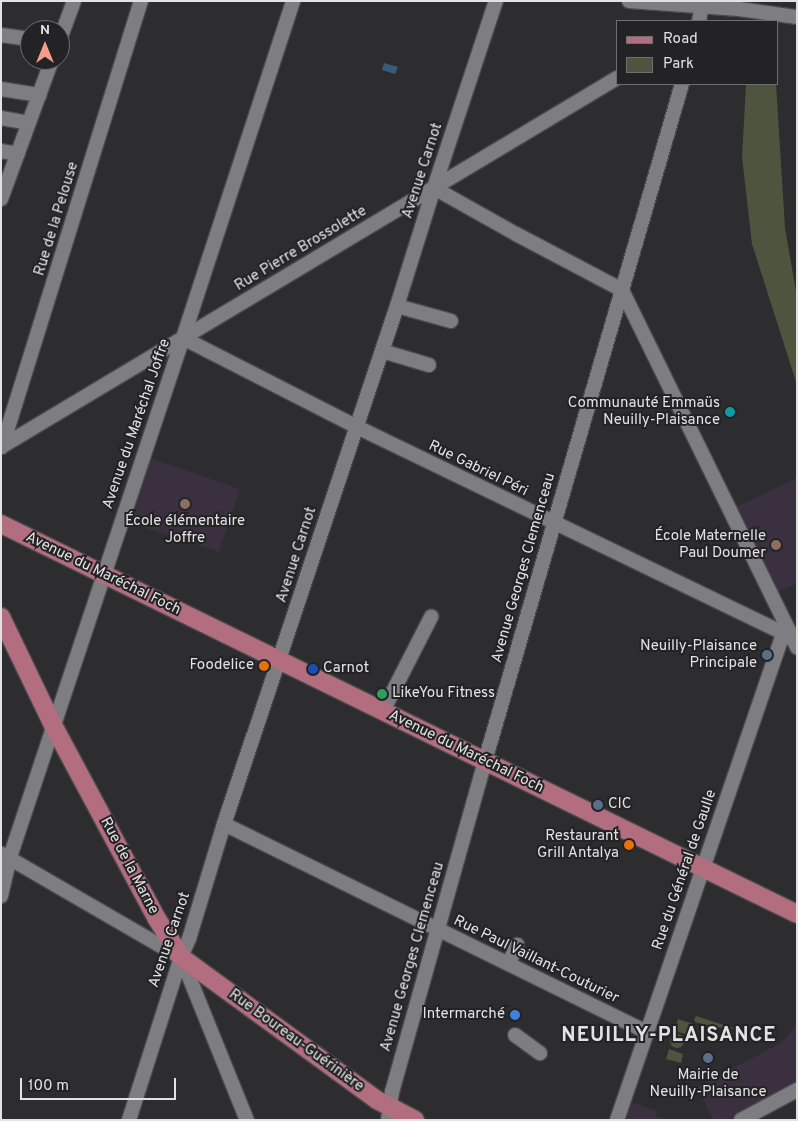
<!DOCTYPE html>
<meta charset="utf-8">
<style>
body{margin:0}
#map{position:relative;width:798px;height:1121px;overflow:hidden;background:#2d2d30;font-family:Overpass,sans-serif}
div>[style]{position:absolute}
.education>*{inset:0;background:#3b303f}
.green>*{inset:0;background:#4d553e}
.round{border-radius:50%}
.water>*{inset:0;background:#3a5b76}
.roads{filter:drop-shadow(1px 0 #4a4a4d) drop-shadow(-1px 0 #4a4a4d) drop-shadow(0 1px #4a4a4d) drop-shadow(0 -1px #4a4a4d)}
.minor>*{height:14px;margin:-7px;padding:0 7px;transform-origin:7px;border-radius:7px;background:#7e7d81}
.major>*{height:18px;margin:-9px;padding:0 9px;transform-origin:9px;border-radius:9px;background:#b26d7f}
.dots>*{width:14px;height:14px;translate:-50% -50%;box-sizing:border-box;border:2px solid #232326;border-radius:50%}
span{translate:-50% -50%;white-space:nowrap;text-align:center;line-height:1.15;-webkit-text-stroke:4px #232326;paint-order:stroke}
.street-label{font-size:15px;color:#e2e2e4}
.poi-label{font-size:15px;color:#e2e2e4}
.right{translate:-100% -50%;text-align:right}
.left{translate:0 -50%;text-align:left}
.district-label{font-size:20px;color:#e2e2e4;font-weight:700;letter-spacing:1px}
.frame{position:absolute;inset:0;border:2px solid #e2e2e4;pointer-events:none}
.legend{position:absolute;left:616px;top:20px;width:162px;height:65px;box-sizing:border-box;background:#232326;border:1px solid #6f6f72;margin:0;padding:6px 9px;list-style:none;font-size:15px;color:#e2e2e4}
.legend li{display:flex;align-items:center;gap:10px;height:25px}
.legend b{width:25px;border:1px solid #6f6f72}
.north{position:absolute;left:20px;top:20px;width:50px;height:50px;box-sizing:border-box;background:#232326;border:1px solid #6f6f72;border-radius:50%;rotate:0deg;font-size:14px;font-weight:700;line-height:20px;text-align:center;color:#e2e2e4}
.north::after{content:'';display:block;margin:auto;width:18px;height:22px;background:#f49d8b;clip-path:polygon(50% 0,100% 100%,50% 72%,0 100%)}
.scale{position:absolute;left:20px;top:1078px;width:156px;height:22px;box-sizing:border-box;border:2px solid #e2e2e4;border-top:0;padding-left:6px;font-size:15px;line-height:18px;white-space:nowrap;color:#e2e2e4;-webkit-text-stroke:4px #232326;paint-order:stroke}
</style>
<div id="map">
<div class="education">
<i style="clip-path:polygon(149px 458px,240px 489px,219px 552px,128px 522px)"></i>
<i style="clip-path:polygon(797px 478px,797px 583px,777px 592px,736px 507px)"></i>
<i style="clip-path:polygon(797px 1025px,797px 1084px,729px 1120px,713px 1120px,697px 1087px,781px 1043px)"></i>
<i style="clip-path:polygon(631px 1102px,657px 1111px,656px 1116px,667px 1120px,625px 1120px)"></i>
</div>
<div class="green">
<i style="clip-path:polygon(746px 84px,776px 84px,785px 228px,797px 297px,797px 385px,752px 244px,742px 157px)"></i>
<i style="clip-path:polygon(696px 1016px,736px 1029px,714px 1027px,695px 1022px,694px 1020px)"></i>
<i style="clip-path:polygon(678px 1019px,693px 1024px,690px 1035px,675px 1031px)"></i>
<i class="round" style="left:670px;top:1034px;width:14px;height:14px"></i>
<i style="clip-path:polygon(669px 1049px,683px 1054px,681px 1063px,666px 1059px)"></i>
</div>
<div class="water">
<i style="clip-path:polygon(384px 63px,398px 67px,395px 74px,382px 70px)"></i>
</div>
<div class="roads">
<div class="minor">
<i style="left:629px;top:1px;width:110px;rotate:4.2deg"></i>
<i style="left:739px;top:9px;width:59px;rotate:7.9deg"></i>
<i style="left:699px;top:21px;width:20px;rotate:-79deg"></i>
<i style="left:1px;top:35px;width:29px;rotate:8deg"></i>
<i style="left:60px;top:39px;width:40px;rotate:-69.8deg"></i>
<i style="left:1px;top:89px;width:39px;rotate:9deg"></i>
<i style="left:1px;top:118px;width:28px;rotate:10deg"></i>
<i style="left:1px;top:151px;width:17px;rotate:10deg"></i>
<i style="left:434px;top:188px;width:94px;rotate:29.3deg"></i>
<i style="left:516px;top:234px;width:120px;rotate:27.8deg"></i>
<i style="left:622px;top:290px;width:398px;rotate:63.9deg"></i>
<i style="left:1px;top:199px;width:148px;rotate:-69.9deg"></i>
<i style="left:397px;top:306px;width:56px;rotate:15.5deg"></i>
<i style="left:183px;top:338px;width:195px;rotate:27.1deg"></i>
<i style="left:357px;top:427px;width:480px;rotate:25.8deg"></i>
<i style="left:382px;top:351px;width:49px;rotate:16.6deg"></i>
<i style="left:1px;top:447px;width:718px;rotate:-30.92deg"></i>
<i style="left:2px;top:447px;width:467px;rotate:-72.7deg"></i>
<i style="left:383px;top:711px;width:106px;rotate:-62.9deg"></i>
<i style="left:224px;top:824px;width:470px;rotate:26.2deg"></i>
<i style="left:2px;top:854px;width:206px;rotate:30.1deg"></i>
<i style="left:1px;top:896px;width:40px;rotate:-77deg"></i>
<i style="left:10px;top:857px;width:547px;rotate:-71.57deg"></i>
<i style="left:183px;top:338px;width:354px;rotate:-71.9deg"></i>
<i style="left:181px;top:957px;width:176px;rotate:68deg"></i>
<i style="left:509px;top:963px;width:20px;rotate:-66deg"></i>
<i style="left:515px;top:1035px;width:31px;rotate:36deg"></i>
<i style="left:129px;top:1120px;width:171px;rotate:-72.3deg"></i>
<i style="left:181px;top:957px;width:20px;rotate:-66deg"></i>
<i style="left:189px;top:939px;width:120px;rotate:-73.1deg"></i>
<i style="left:224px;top:824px;width:546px;rotate:-71.53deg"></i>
<i style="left:397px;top:306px;width:124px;rotate:-72.6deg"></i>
<i style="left:434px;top:188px;width:197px;rotate:-71.7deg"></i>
<i style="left:388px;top:1120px;width:28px;rotate:-82deg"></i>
<i style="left:392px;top:1092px;width:344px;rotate:-74.3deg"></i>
<i style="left:485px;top:761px;width:705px;rotate:-73.78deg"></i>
<i style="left:617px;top:1120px;width:507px;rotate:-71.14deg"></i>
<i style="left:781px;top:640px;width:9px;rotate:-27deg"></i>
<i style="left:741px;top:1120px;width:64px;rotate:-28.2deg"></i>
</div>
<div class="major">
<i style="left:1px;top:524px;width:886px;rotate:26.1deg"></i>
<i style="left:1px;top:617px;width:120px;rotate:64.3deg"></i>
<i style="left:53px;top:725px;width:220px;rotate:61.8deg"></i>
<i style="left:157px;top:919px;width:45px;rotate:57.7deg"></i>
<i style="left:181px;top:957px;width:243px;rotate:36.1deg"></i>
<i style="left:377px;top:1100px;width:43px;rotate:27.8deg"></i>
</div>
</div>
<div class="dots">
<i style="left:730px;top:412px;background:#0f9aa8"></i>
<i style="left:185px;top:504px;background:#8d6e63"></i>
<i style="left:776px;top:545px;background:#8d6e63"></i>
<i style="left:767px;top:655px;background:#5c6f8a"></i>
<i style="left:264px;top:666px;background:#e8710a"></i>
<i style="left:313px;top:669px;background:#1a4fb4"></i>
<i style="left:382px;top:694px;background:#2e9e5b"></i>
<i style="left:598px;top:805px;background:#5c6f8a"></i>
<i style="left:629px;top:845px;background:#e8710a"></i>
<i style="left:515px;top:1015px;background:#3f7fe0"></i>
<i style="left:708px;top:1058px;background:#5c6f8a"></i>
</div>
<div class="street-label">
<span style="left:423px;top:171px;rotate:-72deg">Avenue Carnot</span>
<span style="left:57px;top:219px;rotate:-73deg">Rue de la Pelouse</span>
<span style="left:301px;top:249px;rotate:-31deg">Rue Pierre Brossolette</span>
<span style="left:137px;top:424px;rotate:-71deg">Avenue du Maréchal Joffre</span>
<span style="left:478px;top:469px;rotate:26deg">Rue Gabriel Péri</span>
<span style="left:297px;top:555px;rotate:-72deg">Avenue Carnot</span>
<span style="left:524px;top:568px;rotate:-74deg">Avenue Georges Clemenceau</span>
<span style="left:103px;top:574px;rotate:26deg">Avenue du Maréchal Foch</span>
<span style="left:466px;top:752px;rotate:26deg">Avenue du Maréchal Foch</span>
<span style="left:129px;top:866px;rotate:62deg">Rue de la Marne</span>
<span style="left:685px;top:870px;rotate:-71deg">Rue du Général de Gaulle</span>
<span style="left:170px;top:940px;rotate:-71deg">Avenue Carnot</span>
<span style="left:413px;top:957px;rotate:-74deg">Avenue Georges Clemenceau</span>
<span style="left:536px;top:960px;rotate:26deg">Rue Paul Vaillant-Couturier</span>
<span style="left:296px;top:1041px;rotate:36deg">Rue Boureau-Guérinière</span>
</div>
<div class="poi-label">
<span class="right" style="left:720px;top:412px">Communauté Emmaüs<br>Neuilly-Plaisance</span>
<span style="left:185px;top:530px">École élémentaire<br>Joffre</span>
<span class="right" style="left:766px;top:545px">École Maternelle<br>Paul Doumer</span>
<span class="right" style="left:757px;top:655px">Neuilly-Plaisance<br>Principale</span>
<span class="right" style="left:254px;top:666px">Foodelice</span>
<span class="left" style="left:323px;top:669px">Carnot</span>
<span class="left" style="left:392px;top:694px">LikeYou Fitness</span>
<span class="left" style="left:608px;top:805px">CIC</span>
<span class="right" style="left:619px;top:845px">Restaurant<br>Grill Antalya</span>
<span class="right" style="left:505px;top:1015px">Intermarché</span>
<span style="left:708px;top:1084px">Mairie de<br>Neuilly-Plaisance</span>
</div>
<div class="district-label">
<span style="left:669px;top:1036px">NEUILLY-PLAISANCE</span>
</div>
<div class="frame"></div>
<ul class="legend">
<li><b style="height:6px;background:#b26d7f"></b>Road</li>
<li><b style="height:14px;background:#4d553e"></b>Park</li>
</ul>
<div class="north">N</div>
<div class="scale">100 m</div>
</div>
